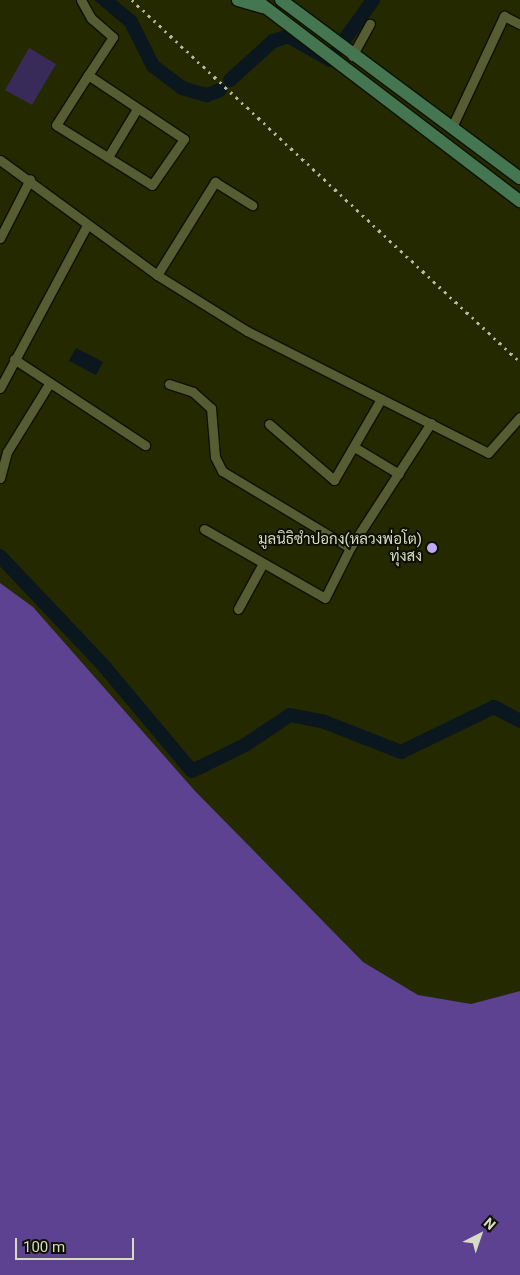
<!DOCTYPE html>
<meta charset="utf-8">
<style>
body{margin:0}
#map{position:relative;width:520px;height:1275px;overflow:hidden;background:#242900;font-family:Roboto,Sarabun,sans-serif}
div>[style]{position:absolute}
.green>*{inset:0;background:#392b59}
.forest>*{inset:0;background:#5c4290}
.water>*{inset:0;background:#0a171f}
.river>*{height:14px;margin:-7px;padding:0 7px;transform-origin:7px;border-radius:7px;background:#0a171f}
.roads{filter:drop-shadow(1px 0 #0e1100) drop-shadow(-1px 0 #0e1100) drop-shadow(0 1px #0e1100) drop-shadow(0 -1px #0e1100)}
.street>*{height:9px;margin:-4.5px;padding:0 4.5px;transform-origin:4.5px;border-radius:4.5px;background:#565d33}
.secondary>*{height:12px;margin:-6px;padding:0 6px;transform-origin:6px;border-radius:6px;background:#447651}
.rail>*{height:2.5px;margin-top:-1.25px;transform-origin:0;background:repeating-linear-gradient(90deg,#b7bba1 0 2.5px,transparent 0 7.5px)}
.dots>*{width:14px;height:14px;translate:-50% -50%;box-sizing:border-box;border:2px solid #0e1002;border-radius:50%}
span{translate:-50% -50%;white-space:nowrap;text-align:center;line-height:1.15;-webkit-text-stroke:4px #0e1002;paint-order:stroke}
.poi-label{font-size:15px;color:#d7dbc4}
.right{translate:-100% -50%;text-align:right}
.north{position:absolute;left:455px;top:1210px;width:50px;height:50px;-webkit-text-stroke:4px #0e1002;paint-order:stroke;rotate:41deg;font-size:14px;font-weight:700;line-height:20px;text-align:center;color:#d7dbc4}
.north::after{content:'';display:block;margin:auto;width:18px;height:22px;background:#d7dbc4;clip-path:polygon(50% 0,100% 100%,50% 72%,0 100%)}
.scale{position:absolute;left:15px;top:1238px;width:119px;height:22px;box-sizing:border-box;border:2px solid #d7dbc4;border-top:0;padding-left:6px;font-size:15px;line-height:18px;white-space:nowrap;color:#d7dbc4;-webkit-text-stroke:4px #0e1002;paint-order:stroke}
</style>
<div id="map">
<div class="green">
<i style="clip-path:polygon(29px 48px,56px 64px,32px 105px,5px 90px)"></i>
</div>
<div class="forest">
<i style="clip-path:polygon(0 583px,33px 607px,195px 791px,363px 962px,418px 995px,471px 1004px,520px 991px,520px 1275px,0 1275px)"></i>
</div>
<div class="water">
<i style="clip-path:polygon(94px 0,114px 0,131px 17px,125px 23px)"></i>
<i style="clip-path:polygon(76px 348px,103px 362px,96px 375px,69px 361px)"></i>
</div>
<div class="river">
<i style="left:105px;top:0;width:34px;rotate:40deg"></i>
<i style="left:131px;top:22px;width:49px;rotate:63.4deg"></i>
<i style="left:153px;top:66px;width:36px;rotate:37deg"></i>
<i style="left:182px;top:88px;width:26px;rotate:16deg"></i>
<i style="left:207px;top:95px;width:14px;rotate:-21deg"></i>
<i style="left:230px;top:80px;width:58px;rotate:-42.2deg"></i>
<i style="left:273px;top:41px;width:16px;rotate:-18deg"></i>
<i style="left:288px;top:36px;width:48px;rotate:29.7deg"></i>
<i style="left:330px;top:60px;width:74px;rotate:-54.4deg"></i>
<i style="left:0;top:556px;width:150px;rotate:46.6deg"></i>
<i style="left:103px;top:665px;width:138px;rotate:50deg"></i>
<i style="left:192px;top:771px;width:59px;rotate:-26.1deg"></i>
<i style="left:245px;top:745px;width:54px;rotate:-33.7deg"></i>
<i style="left:290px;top:715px;width:33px;rotate:11deg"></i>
<i style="left:322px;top:721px;width:85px;rotate:21.4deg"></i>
<i style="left:401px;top:752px;width:103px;rotate:-25.8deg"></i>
<i style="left:494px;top:707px;width:30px;rotate:28deg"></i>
</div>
<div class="roads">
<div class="street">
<i style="left:81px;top:0;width:21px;rotate:61deg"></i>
<i style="left:91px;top:18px;width:29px;rotate:41deg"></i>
<i style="left:113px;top:37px;width:45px;rotate:123.3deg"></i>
<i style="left:88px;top:75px;width:59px;rotate:122.6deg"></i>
<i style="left:56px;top:125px;width:113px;rotate:32deg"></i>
<i style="left:152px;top:185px;width:56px;rotate:-55.2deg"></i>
<i style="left:184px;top:139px;width:115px;rotate:-146.3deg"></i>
<i style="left:352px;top:56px;width:37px;rotate:-61deg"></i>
<i style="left:452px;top:127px;width:123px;rotate:-64.9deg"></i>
<i style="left:504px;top:16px;width:18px;rotate:27deg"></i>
<i style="left:108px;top:157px;width:56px;rotate:-58.9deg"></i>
<i style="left:0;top:160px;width:195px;rotate:36.2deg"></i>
<i style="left:157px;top:275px;width:106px;rotate:31.9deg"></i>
<i style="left:247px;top:331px;width:270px;rotate:26.8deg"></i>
<i style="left:488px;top:453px;width:48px;rotate:-48.4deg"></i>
<i style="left:0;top:238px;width:66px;rotate:-63deg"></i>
<i style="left:157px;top:275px;width:110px;rotate:-58.1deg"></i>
<i style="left:215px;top:182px;width:44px;rotate:31.9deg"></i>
<i style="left:14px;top:359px;width:157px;rotate:33.3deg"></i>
<i style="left:169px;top:384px;width:25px;rotate:18deg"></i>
<i style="left:193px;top:392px;width:24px;rotate:42deg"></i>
<i style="left:211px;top:408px;width:49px;rotate:85.3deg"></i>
<i style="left:215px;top:457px;width:16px;rotate:63deg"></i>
<i style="left:222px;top:471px;width:149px;rotate:31deg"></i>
<i style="left:0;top:388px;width:185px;rotate:-61.9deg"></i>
<i style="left:269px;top:424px;width:86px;rotate:40.7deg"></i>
<i style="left:334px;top:480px;width:94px;rotate:-59.9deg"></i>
<i style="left:356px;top:448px;width:50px;rotate:31.2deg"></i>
<i style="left:0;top:478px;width:27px;rotate:-75deg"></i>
<i style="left:7px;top:452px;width:80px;rotate:-58.3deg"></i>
<i style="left:204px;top:529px;width:139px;rotate:29.7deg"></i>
<i style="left:325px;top:598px;width:56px;rotate:-63.4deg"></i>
<i style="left:350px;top:548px;width:149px;rotate:-57.1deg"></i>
<i style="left:238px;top:609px;width:50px;rotate:-61.4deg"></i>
</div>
<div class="secondary">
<i style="left:238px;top:0;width:26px;rotate:16deg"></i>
<i style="left:256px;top:0;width:332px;rotate:37.3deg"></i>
<i style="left:281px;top:0;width:298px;rotate:36.7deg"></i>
</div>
</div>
<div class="rail">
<i style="left:132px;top:0;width:531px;rotate:43.01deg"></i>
</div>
<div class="dots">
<i style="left:432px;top:548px;background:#bea9f5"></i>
</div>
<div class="poi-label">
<span class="right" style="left:422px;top:548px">มูลนิธิซำปอกง(หลวงพ่อโต)<br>ทุ่งสง</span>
</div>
<div class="north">N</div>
<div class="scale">100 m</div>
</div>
